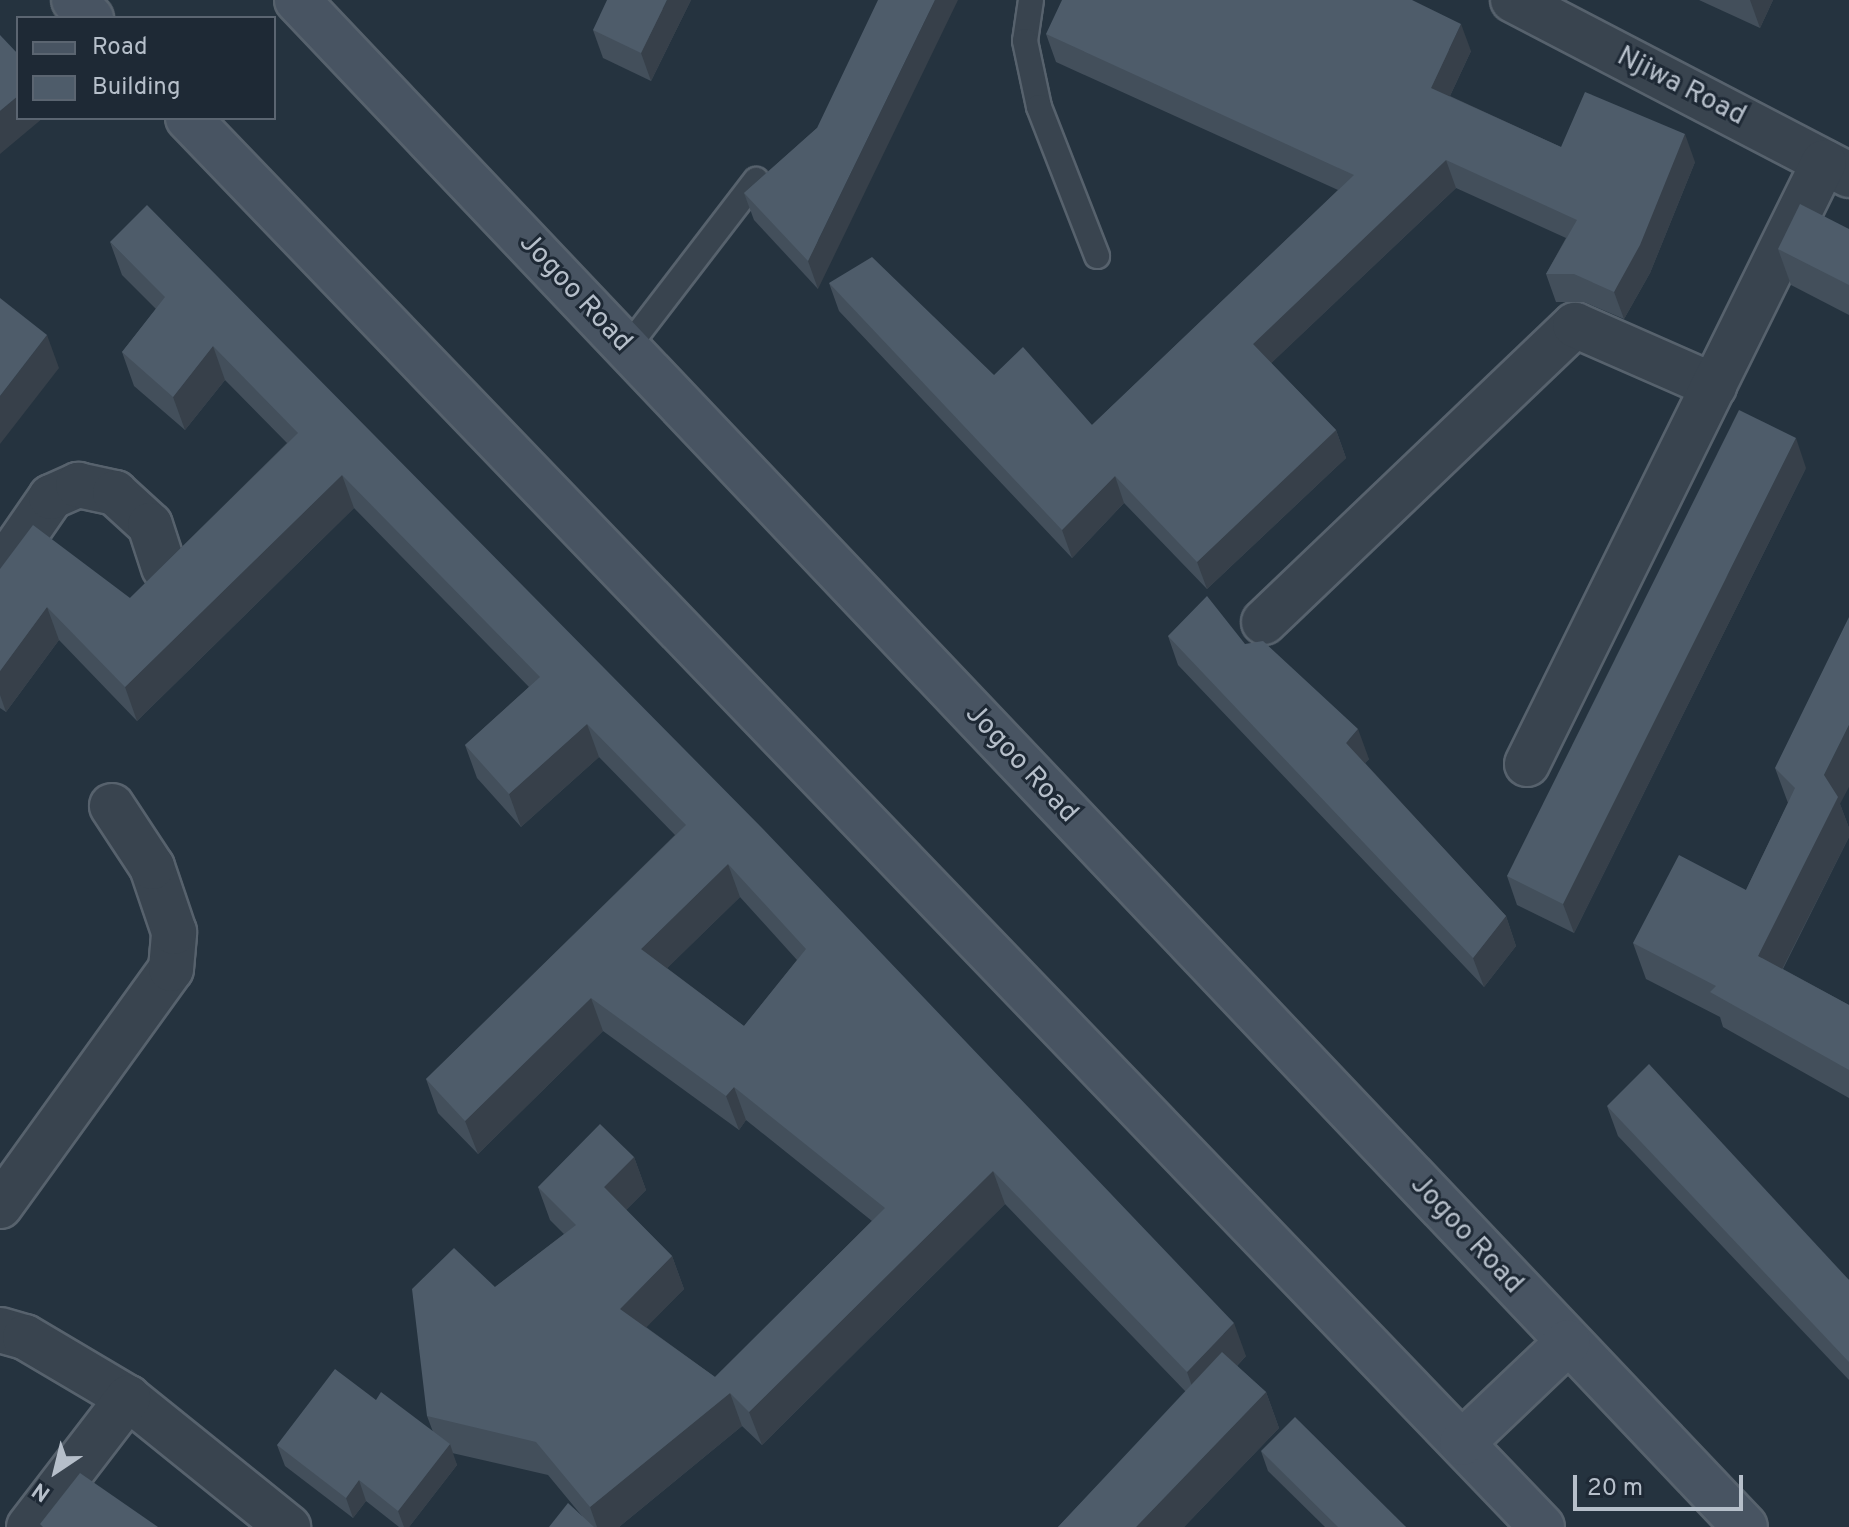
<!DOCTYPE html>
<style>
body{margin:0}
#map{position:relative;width:1849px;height:1527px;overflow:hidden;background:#25333f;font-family:Overpass,sans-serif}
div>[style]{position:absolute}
.roads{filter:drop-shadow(2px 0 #57626d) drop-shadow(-2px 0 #57626d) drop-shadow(0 2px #57626d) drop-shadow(0 -2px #57626d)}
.lane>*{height:24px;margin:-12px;padding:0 12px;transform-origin:12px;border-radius:12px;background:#39444f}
.street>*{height:44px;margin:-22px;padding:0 22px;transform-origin:22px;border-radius:22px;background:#39444f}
.secondary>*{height:44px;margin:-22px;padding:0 22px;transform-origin:22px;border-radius:22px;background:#485462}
.wall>*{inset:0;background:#434f5b}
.shaded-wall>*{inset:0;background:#37404a}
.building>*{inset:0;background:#4e5c6a}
span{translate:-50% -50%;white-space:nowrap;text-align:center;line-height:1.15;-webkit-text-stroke:6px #1e2935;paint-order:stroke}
.street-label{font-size:28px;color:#b6bfca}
.legend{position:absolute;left:16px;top:16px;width:260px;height:104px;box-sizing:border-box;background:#1e2935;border:2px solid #5b6571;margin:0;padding:10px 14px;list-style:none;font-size:24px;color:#b6bfca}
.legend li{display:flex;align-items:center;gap:16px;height:40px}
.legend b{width:40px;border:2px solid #5b6571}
.north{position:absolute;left:16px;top:1431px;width:80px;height:80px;-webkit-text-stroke:6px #1e2935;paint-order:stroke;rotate:215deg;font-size:22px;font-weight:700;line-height:32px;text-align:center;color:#b6bfca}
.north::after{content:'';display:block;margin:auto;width:28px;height:36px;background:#b6bfca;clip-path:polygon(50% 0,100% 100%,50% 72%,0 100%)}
.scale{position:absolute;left:1573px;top:1475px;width:170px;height:36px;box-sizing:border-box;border:4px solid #b6bfca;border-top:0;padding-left:10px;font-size:24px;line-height:28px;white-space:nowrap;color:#b6bfca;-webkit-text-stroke:6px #1e2935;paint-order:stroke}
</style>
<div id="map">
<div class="roads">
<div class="lane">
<i style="left:1031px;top:0;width:41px;rotate:98.3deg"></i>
<i style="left:1025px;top:41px;width:67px;rotate:78deg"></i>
<i style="left:1039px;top:107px;width:160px;rotate:68.7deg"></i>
<i style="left:627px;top:348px;width:212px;rotate:-52.5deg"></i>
</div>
<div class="street">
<i style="left:1513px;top:0;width:379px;rotate:27.5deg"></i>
<i style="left:0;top:571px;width:90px;rotate:-55.4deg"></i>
<i style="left:51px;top:497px;width:30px;rotate:-24deg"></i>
<i style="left:78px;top:485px;width:38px;rotate:12deg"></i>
<i style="left:115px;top:493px;width:47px;rotate:42.4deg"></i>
<i style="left:150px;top:525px;width:45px;rotate:72deg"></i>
<i style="left:1264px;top:622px;width:430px;rotate:-43.7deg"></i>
<i style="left:1575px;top:325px;width:152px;rotate:23.7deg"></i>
<i style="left:1527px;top:764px;width:671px;rotate:-63.74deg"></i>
<i style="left:0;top:1206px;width:292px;rotate:-54.2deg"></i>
<i style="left:171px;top:969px;width:37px;rotate:-85deg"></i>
<i style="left:174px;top:932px;width:69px;rotate:-108.7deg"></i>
<i style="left:152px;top:867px;width:73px;rotate:-123.3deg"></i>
<i style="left:0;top:1330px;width:26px;rotate:16deg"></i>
<i style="left:25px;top:1337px;width:120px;rotate:30.6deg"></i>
<i style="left:128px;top:1398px;width:206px;rotate:38.9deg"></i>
<i style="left:29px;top:1527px;width:163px;rotate:-52.5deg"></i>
</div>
<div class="secondary">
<i style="left:74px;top:0;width:25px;rotate:47deg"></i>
<i style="left:297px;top:0;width:2104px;rotate:46.52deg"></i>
<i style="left:188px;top:118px;width:1954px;rotate:46.14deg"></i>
<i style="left:1462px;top:1443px;width:146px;rotate:-43.6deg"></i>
</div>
</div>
<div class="wall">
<i style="clip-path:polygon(691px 0,651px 81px,603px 58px,593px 30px)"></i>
<i style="clip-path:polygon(1699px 0,1773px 0,1760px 28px)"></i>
<i style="clip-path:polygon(1046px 34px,1471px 51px,1450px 96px,1561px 147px,1695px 162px,1650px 273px,1624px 319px,1584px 302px,1556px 302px,1546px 274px,1566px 238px,1456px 188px,1271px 363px,1336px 430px,1346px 458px,1207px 589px,1124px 503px,1072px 558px,839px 311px,829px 283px,994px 375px,1092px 425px,1338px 190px,1056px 62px)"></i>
<i style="clip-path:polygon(817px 128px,818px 289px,754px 220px,744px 193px)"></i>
<i style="clip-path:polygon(1849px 229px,1849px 315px,1791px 285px,1778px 249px)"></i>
<i style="clip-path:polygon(evenodd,110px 242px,1246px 1356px,1237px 1366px,1266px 1392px,1279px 1428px,1184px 1527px,1058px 1527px,1186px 1392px,1005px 1204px,762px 1445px,742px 1426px,619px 1527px,549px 1527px,582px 1516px,548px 1475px,452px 1453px,457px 1465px,409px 1527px,399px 1527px,366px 1501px,353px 1518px,285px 1466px,277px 1445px,376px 1400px,433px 1432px,427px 1416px,495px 1287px,564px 1234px,550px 1220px,538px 1187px,634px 1157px,646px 1190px,626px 1210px,672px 1256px,684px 1289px,646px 1327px,715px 1377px,872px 1221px,746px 1120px,739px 1130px,603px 1031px,478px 1154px,438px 1113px,426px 1079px,675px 835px,599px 757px,521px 827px,477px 778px,465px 745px,529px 687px,354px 508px,137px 721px,59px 640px,6px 712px,0 708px,0 569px,130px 598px,287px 443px,225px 380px,185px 430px,134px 386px,122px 352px,156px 309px,122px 275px,110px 242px,740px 897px,797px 960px,744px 1026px,667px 968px,740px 897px)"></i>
<i style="clip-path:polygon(1806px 468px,1574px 933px,1517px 905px,1507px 876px)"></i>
<i style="clip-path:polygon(1168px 636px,1245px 644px,1369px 759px,1365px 763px,1506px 916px,1516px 946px,1484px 987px,1178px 665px)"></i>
<i style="clip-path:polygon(1775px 768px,1840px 804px,1849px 828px,1849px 837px,1783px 969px,1849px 1005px,1849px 1098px,1723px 1027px,1720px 1017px,1646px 979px,1633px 943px,1746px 890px,1788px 803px)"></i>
<i style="clip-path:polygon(1607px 1106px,1849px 1280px,1849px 1380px,1618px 1136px)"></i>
<i style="clip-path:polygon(1261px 1451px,1406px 1527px,1325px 1527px,1268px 1471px)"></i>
</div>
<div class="shaded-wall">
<i style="clip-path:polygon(667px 0,691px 0,651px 81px,641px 53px)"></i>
<i style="clip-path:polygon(935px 0,958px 0,818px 289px,808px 261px)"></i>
<i style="clip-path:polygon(1750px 0,1773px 0,1760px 28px)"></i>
<i style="clip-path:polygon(1461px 24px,1471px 51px,1441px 115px,1431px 88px)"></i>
<i style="clip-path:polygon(18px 96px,18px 118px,43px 118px,0 154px,0 111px)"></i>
<i style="clip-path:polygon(1685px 134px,1695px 162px,1650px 273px,1624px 319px,1614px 292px)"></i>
<i style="clip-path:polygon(1446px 160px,1456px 188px,1263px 371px,1253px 344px)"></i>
<i style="clip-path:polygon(47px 335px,59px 368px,0 444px,0 396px)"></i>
<i style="clip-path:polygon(213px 346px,225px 380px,185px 430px,173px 397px)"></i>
<i style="clip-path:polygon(1336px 430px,1346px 458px,1207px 589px,1197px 562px)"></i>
<i style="clip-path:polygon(1796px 438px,1806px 468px,1574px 933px,1563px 904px)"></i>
<i style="clip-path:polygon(342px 475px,354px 508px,137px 721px,125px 687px)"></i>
<i style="clip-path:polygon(1115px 476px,1124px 503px,1072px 558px,1062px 530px)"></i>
<i style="clip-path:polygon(47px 607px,59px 640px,6px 712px,0 695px,0 671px)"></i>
<i style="clip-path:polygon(587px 724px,599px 757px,521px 827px,509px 794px)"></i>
<i style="clip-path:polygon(1849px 725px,1849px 787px,1840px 804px,1849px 828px,1849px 837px,1771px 991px,1758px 956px,1824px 775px)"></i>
<i style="clip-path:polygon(1358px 729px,1369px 759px,1357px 772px,1346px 743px)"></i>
<i style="clip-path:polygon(728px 864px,740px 897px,653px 982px,641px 949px)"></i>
<i style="clip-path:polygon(1506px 916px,1516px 946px,1484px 987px,1473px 958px)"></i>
<i style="clip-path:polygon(591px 998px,603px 1031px,478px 1154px,465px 1121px)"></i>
<i style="clip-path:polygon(734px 1087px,746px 1120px,739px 1130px,726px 1096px)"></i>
<i style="clip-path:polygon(634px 1157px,646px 1190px,616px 1220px,604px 1187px)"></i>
<i style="clip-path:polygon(993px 1171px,1005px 1204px,762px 1445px,749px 1412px)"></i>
<i style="clip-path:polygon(672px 1256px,684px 1289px,632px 1342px,620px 1309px)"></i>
<i style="clip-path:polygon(1234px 1323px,1246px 1356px,1199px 1406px,1187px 1372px)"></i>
<i style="clip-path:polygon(1266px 1392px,1279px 1428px,1184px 1527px,1136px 1527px)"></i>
<i style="clip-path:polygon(730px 1393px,742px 1426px,619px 1527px,597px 1527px,590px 1507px)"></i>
<i style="clip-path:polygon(450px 1444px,457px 1465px,409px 1527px,404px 1527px,398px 1511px)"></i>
<i style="clip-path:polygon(359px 1480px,366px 1501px,353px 1518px,346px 1498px)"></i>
</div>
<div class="building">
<i style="clip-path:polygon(607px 0,667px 0,641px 53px,593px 30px)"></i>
<i style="clip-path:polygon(878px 0,935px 0,808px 261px,744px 193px,817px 128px)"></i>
<i style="clip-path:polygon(1062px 0,1412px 0,1461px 24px,1431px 88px,1561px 147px,1585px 92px,1685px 134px,1640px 245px,1614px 292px,1574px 274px,1546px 274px,1577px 220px,1446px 160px,1253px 344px,1336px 430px,1197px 562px,1115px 476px,1062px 530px,829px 283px,872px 257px,994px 375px,1023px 347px,1092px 425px,1354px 175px,1046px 34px)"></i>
<i style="clip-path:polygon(0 35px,18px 54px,18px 96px,0 111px)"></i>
<i style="clip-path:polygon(1800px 204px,1849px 229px,1849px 285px,1778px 249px)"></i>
<i style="clip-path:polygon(evenodd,147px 205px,763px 829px,1234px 1323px,1187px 1372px,993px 1171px,749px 1412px,730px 1393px,590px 1507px,536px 1442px,427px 1416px,412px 1289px,454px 1248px,495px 1287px,576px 1225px,538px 1187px,600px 1124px,634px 1157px,604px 1187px,672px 1256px,620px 1309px,715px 1377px,885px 1208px,734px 1087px,726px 1096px,591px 998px,465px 1121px,426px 1079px,686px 825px,587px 724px,509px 794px,465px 745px,540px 677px,342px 475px,125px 687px,47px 607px,0 671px,0 569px,33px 525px,130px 598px,298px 433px,213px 346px,173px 397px,122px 352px,165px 297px,110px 242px,147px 205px,728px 864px,806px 949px,744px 1026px,641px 949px,728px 864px)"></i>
<i style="clip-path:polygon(0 298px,47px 335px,0 396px)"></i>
<i style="clip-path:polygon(1739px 410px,1796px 438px,1563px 904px,1507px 876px)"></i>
<i style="clip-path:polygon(1207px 596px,1245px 644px,1263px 641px,1358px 729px,1346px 743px,1506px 916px,1473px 958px,1168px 636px)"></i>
<i style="clip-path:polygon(1849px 617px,1849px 725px,1824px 775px,1838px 797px,1758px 956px,1849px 1005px,1849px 1070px,1710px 992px,1716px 986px,1633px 943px,1679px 855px,1746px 890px,1795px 788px,1775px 768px)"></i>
<i style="clip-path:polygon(1649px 1064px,1849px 1280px,1849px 1362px,1607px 1106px)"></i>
<i style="clip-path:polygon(1222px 1352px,1266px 1392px,1136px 1527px,1058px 1527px)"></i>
<i style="clip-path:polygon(335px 1369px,376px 1400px,381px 1392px,450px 1444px,398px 1511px,359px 1480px,346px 1498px,277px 1445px)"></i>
<i style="clip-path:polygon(1295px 1417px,1406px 1527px,1338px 1527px,1261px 1451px)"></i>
<i style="clip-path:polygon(80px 1473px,158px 1527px,43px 1527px,40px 1524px)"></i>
<i style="clip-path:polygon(568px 1503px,594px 1527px,549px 1527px)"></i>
</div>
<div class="street-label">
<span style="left:1681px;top:87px;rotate:27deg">Njiwa Road</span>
<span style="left:575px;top:293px;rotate:47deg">Jogoo Road</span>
<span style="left:1021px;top:764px;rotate:47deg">Jogoo Road</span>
<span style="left:1466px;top:1235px;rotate:47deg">Jogoo Road</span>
</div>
<ul class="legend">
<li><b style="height:10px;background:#485462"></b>Road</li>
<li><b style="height:22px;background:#4e5c6a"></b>Building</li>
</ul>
<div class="north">N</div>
<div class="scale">20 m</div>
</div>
